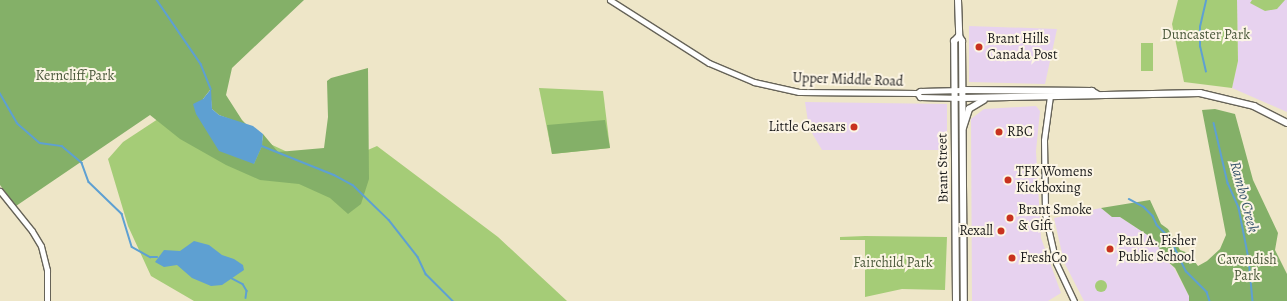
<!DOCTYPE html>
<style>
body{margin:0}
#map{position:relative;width:1287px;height:301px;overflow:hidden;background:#eee6c8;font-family:Alegreya,serif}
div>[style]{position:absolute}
.built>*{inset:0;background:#e7d2ef}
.green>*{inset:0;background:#a5cc77}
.round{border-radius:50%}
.forest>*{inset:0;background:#84b068}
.water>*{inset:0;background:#5ea0d2}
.stream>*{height:1.5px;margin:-0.75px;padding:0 0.75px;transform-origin:0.75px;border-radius:0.75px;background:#5ea0d2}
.roads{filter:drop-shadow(1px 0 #666358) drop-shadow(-1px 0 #666358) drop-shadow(0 1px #666358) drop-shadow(0 -1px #666358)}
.tertiary>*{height:5px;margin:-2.5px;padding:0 2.5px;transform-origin:2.5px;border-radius:2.5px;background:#fff}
.secondary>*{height:5.5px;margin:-2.75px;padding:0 2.75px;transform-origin:2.75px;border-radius:2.75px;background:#fff}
.primary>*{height:6px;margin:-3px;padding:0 3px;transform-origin:3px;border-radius:3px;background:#fff}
.dots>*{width:11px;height:11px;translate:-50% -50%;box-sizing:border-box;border:2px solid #fcf5e5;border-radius:50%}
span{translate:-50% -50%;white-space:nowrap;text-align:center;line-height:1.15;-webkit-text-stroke:4px #fcf5e5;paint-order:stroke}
.park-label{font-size:14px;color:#4c5a3c}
.poi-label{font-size:14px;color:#1c1c1c}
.left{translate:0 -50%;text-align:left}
.right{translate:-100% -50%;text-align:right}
.street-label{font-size:14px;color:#1c1c1c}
.water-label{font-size:15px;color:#3a576e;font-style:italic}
</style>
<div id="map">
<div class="built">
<i style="clip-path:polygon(1237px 0,1287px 0,1287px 112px,1232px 88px,1238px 61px)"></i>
<i style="clip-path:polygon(969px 26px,1057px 29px,1045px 84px,969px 82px)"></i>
<i style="clip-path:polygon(805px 102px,947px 104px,947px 150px,822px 150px,809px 128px)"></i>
<i style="clip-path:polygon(1036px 106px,1040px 111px,1036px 151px,1041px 238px,1061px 293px,1048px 301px,972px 301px,971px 119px,984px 109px)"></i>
<i style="clip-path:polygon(1101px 208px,1112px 217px,1120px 217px,1155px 240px,1165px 259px,1174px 268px,1189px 296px,1189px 301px,1084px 301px,1064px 262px,1054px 218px)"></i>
</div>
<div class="green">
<i style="clip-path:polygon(1178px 0,1237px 0,1238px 61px,1232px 88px,1184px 82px,1172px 24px)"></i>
<i style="clip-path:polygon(1252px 0,1285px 0,1277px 9px,1265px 11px,1250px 3px)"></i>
<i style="clip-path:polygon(1141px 43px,1153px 43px,1153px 71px,1141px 71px)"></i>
<i style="clip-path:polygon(539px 88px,603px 91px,610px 148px,552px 154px)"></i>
<i style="clip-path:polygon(193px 96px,225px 123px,324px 169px,377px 146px,498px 237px,567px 301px,194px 301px,151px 276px,128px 226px,108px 159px,123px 142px)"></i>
<i style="clip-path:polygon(865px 236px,947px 237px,945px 290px,902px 289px,865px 297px,865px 240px,840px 240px,840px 237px)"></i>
<i class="round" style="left:1095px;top:280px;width:12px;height:12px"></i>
</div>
<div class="forest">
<i style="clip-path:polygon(0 0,304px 0,232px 68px,226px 95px,242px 120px,248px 126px,219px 115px,212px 109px,210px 90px,203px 99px,254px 164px,262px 146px,263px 134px,278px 152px,324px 148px,328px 117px,327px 81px,331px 78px,368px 68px,369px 179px,361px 204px,348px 214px,330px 198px,299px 184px,260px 180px,226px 165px,180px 139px,150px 115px,16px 206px,0 185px)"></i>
<i style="clip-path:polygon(1215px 109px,1235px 114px,1253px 180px,1278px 233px,1275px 250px,1287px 274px,1287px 301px,1189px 301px,1189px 296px,1175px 268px,1165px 259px,1155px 240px,1120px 217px,1112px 217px,1101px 208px,1150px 200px,1161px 224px,1168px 229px,1180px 250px,1188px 253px,1198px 266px,1207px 261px,1220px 249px,1226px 235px,1202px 110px)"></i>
<i style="clip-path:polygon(605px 120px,610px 148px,552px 154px,547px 125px)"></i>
</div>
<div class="water">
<i style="clip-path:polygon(211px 89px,212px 109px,219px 115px,253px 126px,263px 134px,262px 146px,254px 164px,219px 151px,196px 114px,193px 104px,203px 99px)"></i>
<i style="clip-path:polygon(194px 241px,209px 245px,222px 255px,234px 259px,243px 265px,244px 270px,222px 285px,211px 286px,192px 278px,177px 265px,164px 267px,155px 262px,164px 250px,180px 251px)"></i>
</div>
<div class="stream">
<i style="left:157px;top:0;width:78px;rotate:55.5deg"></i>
<i style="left:201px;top:64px;width:27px;rotate:68deg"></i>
<i style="left:1206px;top:72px;width:26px;rotate:-103deg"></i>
<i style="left:1200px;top:47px;width:20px;rotate:-90deg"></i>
<i style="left:1200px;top:27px;width:28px;rotate:-77deg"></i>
<i style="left:0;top:93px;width:34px;rotate:60deg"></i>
<i style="left:17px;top:123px;width:30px;rotate:41deg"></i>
<i style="left:40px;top:143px;width:22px;rotate:8deg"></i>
<i style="left:62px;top:146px;width:26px;rotate:40deg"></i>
<i style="left:82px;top:163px;width:20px;rotate:70deg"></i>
<i style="left:89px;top:182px;width:46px;rotate:44.1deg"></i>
<i style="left:122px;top:214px;width:34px;rotate:73deg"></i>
<i style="left:132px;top:247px;width:21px;rotate:29deg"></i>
<i style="left:150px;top:257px;width:7px"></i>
<i style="left:1214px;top:123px;width:62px;rotate:76.9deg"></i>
<i style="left:1228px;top:183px;width:27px;rotate:66deg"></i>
<i style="left:1239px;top:208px;width:52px;rotate:78.9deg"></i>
<i style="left:1249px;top:259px;width:42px;rotate:84.6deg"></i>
<i style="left:262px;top:146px;width:78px;rotate:21.9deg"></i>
<i style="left:334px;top:175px;width:21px;rotate:28deg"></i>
<i style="left:353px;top:185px;width:50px;rotate:44.2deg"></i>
<i style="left:389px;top:220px;width:47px;rotate:51.9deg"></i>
<i style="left:418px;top:257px;width:19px;rotate:65deg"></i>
<i style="left:426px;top:274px;width:38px;rotate:45deg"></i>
<i style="left:1129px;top:199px;width:17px;rotate:28deg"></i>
<i style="left:1144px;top:207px;width:13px;rotate:45deg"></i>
<i style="left:1153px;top:216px;width:10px;rotate:66deg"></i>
<i style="left:1157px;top:225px;width:18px;rotate:45deg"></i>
<i style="left:1170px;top:238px;width:37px;rotate:64deg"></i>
<i style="left:1186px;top:271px;width:30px;rotate:45deg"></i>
<i style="left:1207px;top:292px;width:9px;rotate:72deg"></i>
<i style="left:231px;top:278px;width:13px;rotate:27deg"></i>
<i style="left:243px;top:284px;width:8px;rotate:60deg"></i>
<i style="left:247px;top:291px;width:7px;rotate:98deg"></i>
</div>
<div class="roads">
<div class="tertiary">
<i style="left:610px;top:0;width:117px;rotate:32.5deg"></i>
<i style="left:709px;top:63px;width:49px;rotate:22.9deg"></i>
<i style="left:754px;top:82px;width:46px;rotate:12.5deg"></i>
<i style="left:799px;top:92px;width:118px;rotate:0.5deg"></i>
<i style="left:917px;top:93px;width:4px;rotate:-34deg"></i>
<i style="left:920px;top:91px;width:42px;rotate:-1.4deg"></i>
<i style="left:917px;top:93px;width:5px;rotate:53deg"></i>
<i style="left:920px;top:97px;width:43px;rotate:1.3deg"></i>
<i style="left:1050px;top:96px;width:44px;rotate:97.8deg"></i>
<i style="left:1044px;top:140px;width:74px;rotate:89.2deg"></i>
<i style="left:1045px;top:214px;width:50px;rotate:77.3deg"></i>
<i style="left:1056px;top:263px;width:42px;rotate:64.7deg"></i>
<i style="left:0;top:191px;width:51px;rotate:51.3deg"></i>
<i style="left:32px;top:231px;width:17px;rotate:59deg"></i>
<i style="left:41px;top:246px;width:25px;rotate:76deg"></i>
<i style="left:47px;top:270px;width:31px;rotate:90deg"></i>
</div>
<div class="secondary">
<i style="left:962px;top:90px;width:130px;rotate:0.4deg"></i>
<i style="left:1092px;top:91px;width:6px;rotate:31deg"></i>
<i style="left:963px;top:98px;width:237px;rotate:-1.2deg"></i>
<i style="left:1200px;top:93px;width:56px;rotate:13.5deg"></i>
<i style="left:1254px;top:106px;width:37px;rotate:27deg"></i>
<i style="left:963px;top:128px;width:20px;rotate:-72deg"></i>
<i style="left:969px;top:109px;width:17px;rotate:-31deg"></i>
</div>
<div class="primary">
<i style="left:958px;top:0;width:36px;rotate:88deg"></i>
<i style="left:959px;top:36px;width:6px;rotate:59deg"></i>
<i style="left:962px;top:41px;width:260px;rotate:89.6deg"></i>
<i style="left:956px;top:301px;width:260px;rotate:-90.4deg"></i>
<i style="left:954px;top:41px;width:7px;rotate:-45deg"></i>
</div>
</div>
<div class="dots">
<i style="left:979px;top:47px;background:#c8321e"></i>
<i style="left:854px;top:127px;background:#c8321e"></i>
<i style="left:999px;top:132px;background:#c8321e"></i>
<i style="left:1008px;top:180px;background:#c8321e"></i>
<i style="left:1010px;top:218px;background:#c8321e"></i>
<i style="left:1001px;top:231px;background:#c8321e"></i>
<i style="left:1110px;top:249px;background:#c8321e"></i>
<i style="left:1012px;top:258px;background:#c8321e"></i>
</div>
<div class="park-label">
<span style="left:1206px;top:35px">Duncaster Park</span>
<span style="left:75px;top:76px">Kerncliff Park</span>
<span style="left:1247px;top:268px">Cavendish<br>Park</span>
<span style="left:893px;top:263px">Fairchild Park</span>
</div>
<div class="poi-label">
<span class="left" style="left:987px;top:47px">Brant Hills<br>Canada Post</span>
<span class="right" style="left:846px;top:127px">Little Caesars</span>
<span class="left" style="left:1007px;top:132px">RBC</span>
<span class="left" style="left:1016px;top:180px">TFK Womens<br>Kickboxing</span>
<span class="left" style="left:1018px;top:218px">Brant Smoke<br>&amp; Gift</span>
<span class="right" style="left:993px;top:231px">Rexall</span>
<span class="left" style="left:1118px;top:249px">Paul A. Fisher<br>Public School</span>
<span class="left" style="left:1020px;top:258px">FreshCo</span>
</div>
<div class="street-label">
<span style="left:848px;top:80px;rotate:2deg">Upper Middle Road</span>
<span style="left:943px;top:168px;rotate:-91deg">Brant Street</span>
</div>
<div class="water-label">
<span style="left:1244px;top:197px;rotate:75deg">Rambo Creek</span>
</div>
</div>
